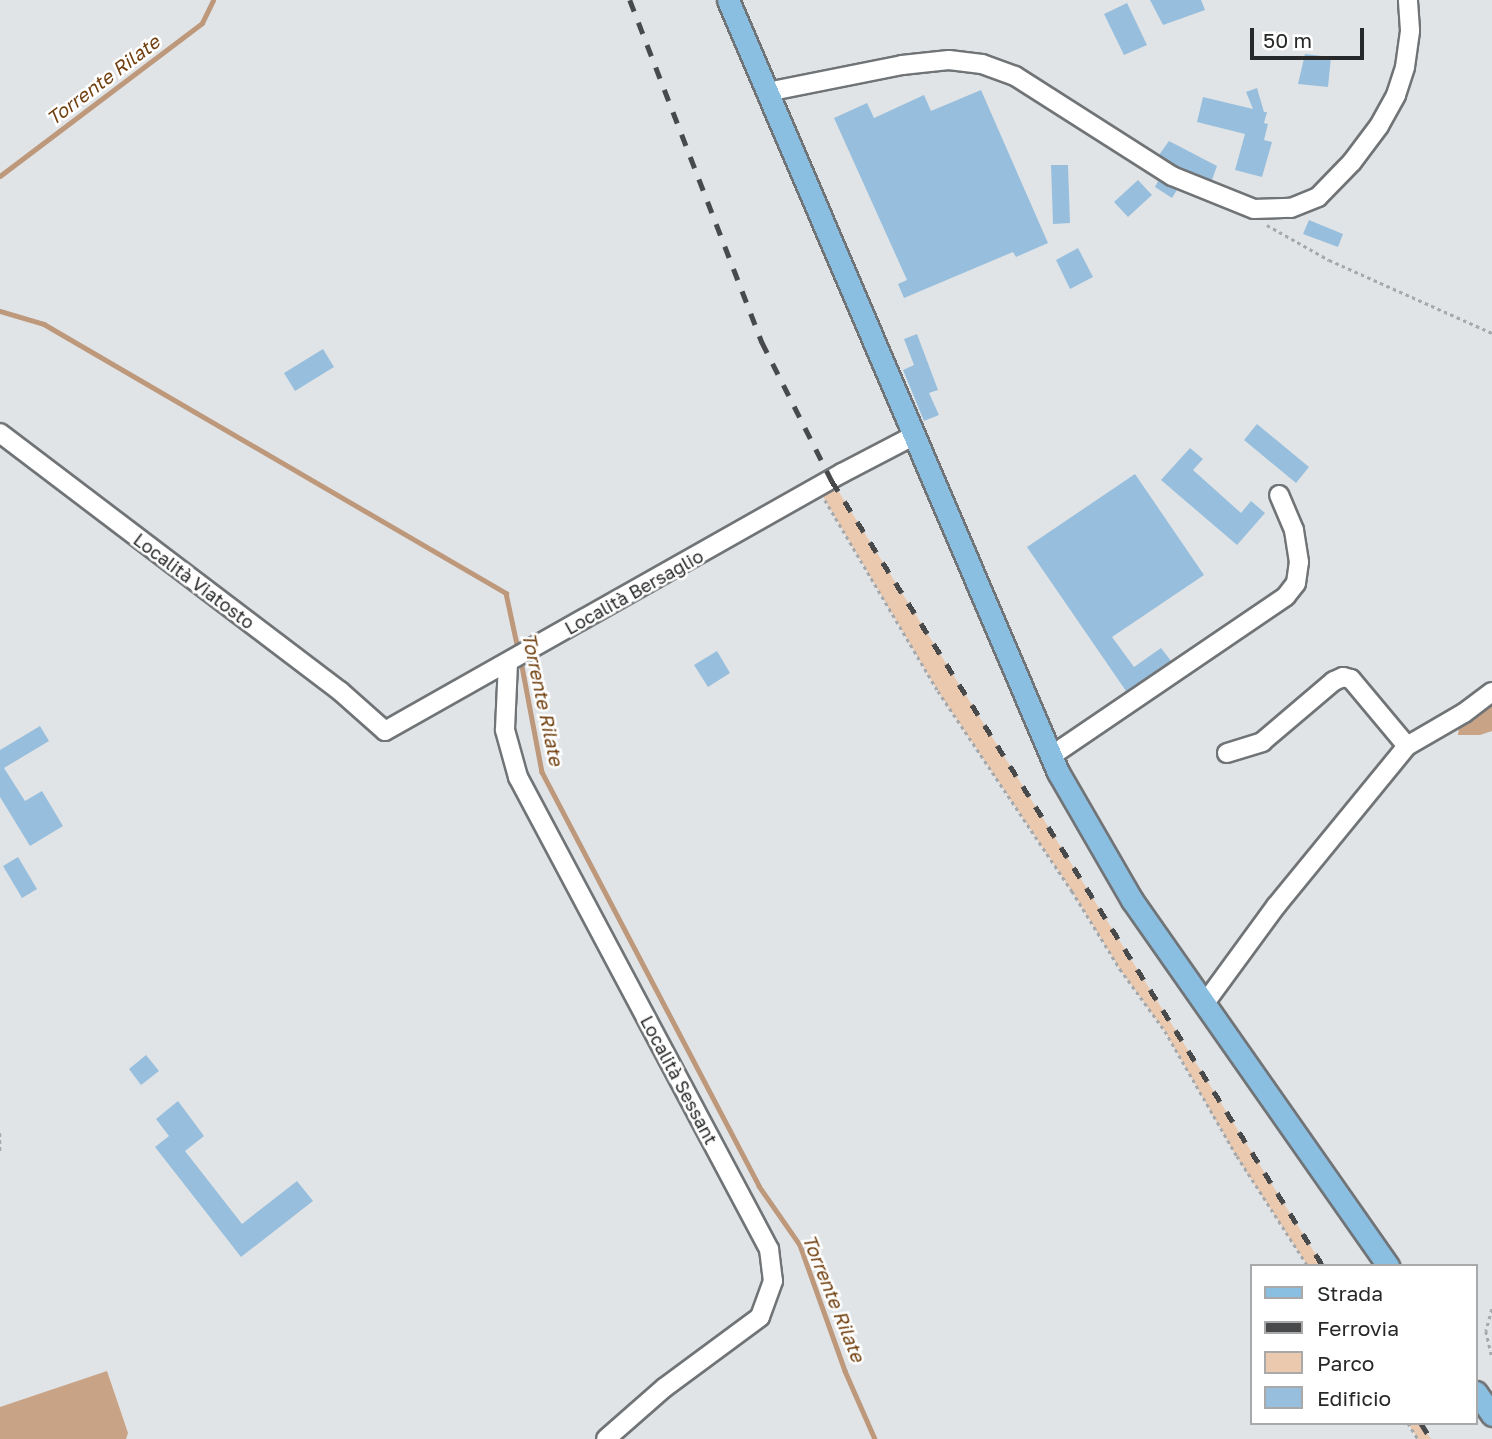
<!DOCTYPE html>
<meta charset="utf-8">
<style>
body{margin:0}
#map{position:relative;width:1492px;height:1439px;overflow:hidden;background:#e1e4e7;font-family:"Golos Text",sans-serif}
div>[style]{position:absolute}
.green>*{inset:0;background:#eac9af}
.forest>*{inset:0;background:#c8a386}
.stream>*{height:4.5px;margin:-2.25px;padding:0 2.25px;transform-origin:2.25px;border-radius:2.25px;background:#bd987b}
.building>*{inset:0;background:#97bfdd}
.path>*{height:2.5px;margin-top:-1.25px;transform-origin:0;background:repeating-linear-gradient(90deg,#a6a9ab 0 3.5px,transparent 0 7px)}
.roads{filter:drop-shadow(2px 0 #717476) drop-shadow(-2px 0 #717476) drop-shadow(0 2px #717476) drop-shadow(0 -2px #717476)}
.minor>*{height:18px;margin:-9px;padding:0 9px;transform-origin:9px;border-radius:9px;background:#fff}
.major>*{height:21px;margin:-10.5px;padding:0 10.5px;transform-origin:10.5px;border-radius:10.5px;background:#8bbfe2}
.rail>*{height:4.5px;margin-top:-2.25px;transform-origin:0;background:repeating-linear-gradient(90deg,#48494a 0 12px,transparent 0 24px)}
span{translate:-50% -50%;white-space:nowrap;text-align:center;line-height:1.15;-webkit-text-stroke:5px #fff;paint-order:stroke}
.street-label{font-size:18px;color:#272829}
.water-label{font-size:19px;color:#724111;font-style:italic}
.legend{position:absolute;left:1250px;top:1264px;width:228px;height:161px;box-sizing:border-box;background:#fff;border:2px solid #a9a9a9;margin:0;padding:9px 12px;list-style:none;font-size:21px;color:#272829}
.legend li{display:flex;align-items:center;gap:14px;height:35px}
.legend b{width:35px;border:2px solid #a9a9a9}
.scale{position:absolute;left:1250px;top:28px;width:114px;height:32px;box-sizing:border-box;border:4px solid #272829;border-top:0;padding-left:9px;font-size:21px;line-height:24px;white-space:nowrap;color:#272829;-webkit-text-stroke:5px #fff;paint-order:stroke}
</style>
<div id="map">
<div class="green">
<i style="clip-path:polygon(832px 481px,1323px 1266px,1308px 1266px,1237px 1157px,1165px 1031px,1120px 969px,1072px 891px,938px 691px,818px 488px)"></i>
<i style="clip-path:polygon(1408px 1423px,1421px 1423px,1431px 1439px,1418px 1439px)"></i>
</div>
<div class="forest">
<i style="clip-path:polygon(1492px 689px,1492px 731px,1480px 735px,1458px 735px,1460px 717px)"></i>
<i style="clip-path:polygon(107px 1371px,128px 1433px,126px 1439px,0 1439px,0 1407px)"></i>
</div>
<div class="stream">
<i style="left:0;top:176px;width:253px;rotate:-37.1deg"></i>
<i style="left:202px;top:23px;width:25px;rotate:-64deg"></i>
<i style="left:0;top:311px;width:46px;rotate:16.5deg"></i>
<i style="left:44px;top:324px;width:535px;rotate:30.21deg"></i>
<i style="left:506px;top:593px;width:57px;rotate:77.9deg"></i>
<i style="left:521px;top:661px;width:113px;rotate:79.3deg"></i>
<i style="left:542px;top:772px;width:467px;rotate:62.3deg"></i>
<i style="left:759px;top:1186px;width:72px;rotate:55.2deg"></i>
<i style="left:800px;top:1245px;width:134px;rotate:70.3deg"></i>
<i style="left:845px;top:1371px;width:74px;rotate:66.2deg"></i>
</div>
<div class="building">
<i style="clip-path:polygon(1150px 0,1201px 0,1205px 10px,1163px 25px)"></i>
<i style="clip-path:polygon(1127px 3px,1147px 45px,1124px 55px,1104px 14px)"></i>
<i style="clip-path:polygon(1305px 54px,1331px 57px,1328px 87px,1298px 84px)"></i>
<i style="clip-path:polygon(1257px 88px,1264px 112px,1267px 112px,1264px 123px,1268px 124px,1264px 140px,1272px 142px,1262px 177px,1235px 170px,1245px 134px,1197px 122px,1203px 97px,1253px 109px,1246px 92px)"></i>
<i style="clip-path:polygon(981px 90px,1048px 243px,1016px 257px,1013px 252px,904px 298px,898px 284px,907px 280px,834px 118px,867px 103px,874px 118px,924px 95px,931px 111px)"></i>
<i style="clip-path:polygon(1169px 141px,1217px 166px,1212px 180px,1177px 166px,1159px 155px)"></i>
<i style="clip-path:polygon(1051px 165px,1068px 165px,1070px 223px,1053px 224px)"></i>
<i style="clip-path:polygon(1138px 180px,1152px 195px,1128px 217px,1114px 202px)"></i>
<i style="clip-path:polygon(1158px 181px,1177px 190px,1172px 198px,1155px 187px)"></i>
<i style="clip-path:polygon(1309px 220px,1343px 234px,1338px 247px,1303px 234px)"></i>
<i style="clip-path:polygon(1078px 248px,1093px 277px,1070px 289px,1056px 260px)"></i>
<i style="clip-path:polygon(917px 334px,938px 390px,929px 393px,939px 415px,924px 421px,903px 370px,914px 365px,904px 339px)"></i>
<i style="clip-path:polygon(323px 349px,334px 367px,295px 391px,284px 373px)"></i>
<i style="clip-path:polygon(1257px 424px,1309px 467px,1296px 483px,1244px 440px)"></i>
<i style="clip-path:polygon(1190px 448px,1203px 459px,1193px 470px,1241px 513px,1251px 501px,1265px 513px,1237px 545px,1161px 480px)"></i>
<i style="clip-path:polygon(1135px 474px,1204px 575px,1112px 637px,1134px 667px,1161px 648px,1171px 661px,1126px 691px,1027px 547px)"></i>
<i style="clip-path:polygon(717px 651px,730px 673px,708px 687px,694px 665px)"></i>
<i style="clip-path:polygon(40px 726px,49px 741px,4px 768px,25px 801px,42px 791px,63px 826px,30px 846px,0 797px,0 750px)"></i>
<i style="clip-path:polygon(18px 857px,37px 889px,22px 898px,3px 866px)"></i>
<i style="clip-path:polygon(146px 1055px,159px 1071px,141px 1085px,129px 1069px)"></i>
<i style="clip-path:polygon(178px 1101px,204px 1136px,185px 1151px,242px 1224px,297px 1181px,313px 1201px,241px 1257px,155px 1147px,169px 1136px,156px 1119px)"></i>
</div>
<div class="path">
<i style="left:1267px;top:225px;width:71px;rotate:29.4deg"></i>
<i style="left:1329px;top:260px;width:179px;rotate:24.1deg"></i>
<i style="left:825px;top:500px;width:222px;rotate:59.4deg"></i>
<i style="left:938px;top:691px;width:241px;rotate:56.2deg"></i>
<i style="left:1072px;top:891px;width:92px;rotate:58.4deg"></i>
<i style="left:1120px;top:969px;width:77px;rotate:54deg"></i>
<i style="left:1165px;top:1031px;width:144px;rotate:60.1deg"></i>
<i style="left:1237px;top:1156px;width:131px;rotate:57.2deg"></i>
<i style="left:0;top:1133px;width:20px;rotate:90deg"></i>
<i style="left:1492px;top:1309px;width:23px;rotate:105deg"></i>
<i style="left:1486px;top:1331px;width:26px;rotate:77deg"></i>
<i style="left:1408px;top:1423px;width:19px;rotate:58deg"></i>
</div>
<div class="roads">
<div class="minor">
<i style="left:767px;top:92px;width:138px;rotate:-11.3deg"></i>
<i style="left:902px;top:65px;width:47px;rotate:-6.1deg"></i>
<i style="left:949px;top:60px;width:33px;rotate:7deg"></i>
<i style="left:982px;top:64px;width:35px;rotate:20deg"></i>
<i style="left:1015px;top:76px;width:186px;rotate:32.5deg"></i>
<i style="left:1172px;top:176px;width:88px;rotate:21.9deg"></i>
<i style="left:1254px;top:209px;width:37px;rotate:-2deg"></i>
<i style="left:1291px;top:208px;width:29px;rotate:-22deg"></i>
<i style="left:1318px;top:197px;width:49px;rotate:-45.8deg"></i>
<i style="left:1352px;top:162px;width:45px;rotate:-53.1deg"></i>
<i style="left:1379px;top:126px;width:35px;rotate:-61deg"></i>
<i style="left:1396px;top:95px;width:29px;rotate:-72deg"></i>
<i style="left:1405px;top:67px;width:37px;rotate:-82deg"></i>
<i style="left:1410px;top:30px;width:30px;rotate:-94deg"></i>
<i style="left:0;top:433px;width:427px;rotate:37.2deg"></i>
<i style="left:340px;top:691px;width:60px;rotate:41.6deg"></i>
<i style="left:385px;top:731px;width:525px;rotate:-29.45deg"></i>
<i style="left:842px;top:473px;width:82px;rotate:-27.5deg"></i>
<i style="left:508px;top:663px;width:67px;rotate:92.6deg"></i>
<i style="left:505px;top:730px;width:49px;rotate:74.5deg"></i>
<i style="left:518px;top:777px;width:535px;rotate:62deg"></i>
<i style="left:769px;top:1249px;width:32px;rotate:83deg"></i>
<i style="left:773px;top:1281px;width:38px;rotate:110deg"></i>
<i style="left:760px;top:1317px;width:119px;rotate:143.5deg"></i>
<i style="left:664px;top:1388px;width:77px;rotate:138.7deg"></i>
<i style="left:1227px;top:753px;width:37px;rotate:-17deg"></i>
<i style="left:1262px;top:742px;width:94px;rotate:-40.3deg"></i>
<i style="left:1334px;top:681px;width:10px;rotate:-24deg"></i>
<i style="left:1343px;top:677px;width:8px;rotate:14deg"></i>
<i style="left:1351px;top:679px;width:87px;rotate:50.1deg"></i>
<i style="left:1051px;top:756px;width:284px;rotate:-34.2deg"></i>
<i style="left:1286px;top:596px;width:16px;rotate:-52deg"></i>
<i style="left:1296px;top:583px;width:21px;rotate:-82deg"></i>
<i style="left:1299px;top:562px;width:32px;rotate:-99deg"></i>
<i style="left:1294px;top:530px;width:38px;rotate:-113deg"></i>
<i style="left:1205px;top:1003px;width:120px;rotate:-53.8deg"></i>
<i style="left:1276px;top:906px;width:207px;rotate:-50.7deg"></i>
<i style="left:1407px;top:746px;width:66px;rotate:-30.1deg"></i>
<i style="left:1464px;top:713px;width:35px;rotate:-37deg"></i>
</div>
<div class="major">
<i style="left:728px;top:0;width:840px;rotate:66.86deg"></i>
<i style="left:1058px;top:772px;width:148px;rotate:60deg"></i>
<i style="left:1132px;top:900px;width:447px;rotate:55deg"></i>
<i style="left:1476px;top:1392px;width:28px;rotate:55deg"></i>
</div>
</div>
<div class="rail">
<i style="left:630px;top:0;width:367px;rotate:68.9deg"></i>
<i style="left:762px;top:342px;width:156px;rotate:63.3deg"></i>
<i style="left:832px;top:481px;width:926px;rotate:57.97deg"></i>
<i style="left:1421px;top:1423px;width:19px;rotate:58deg"></i>
</div>
<div class="street-label">
<span style="left:194px;top:581px;rotate:37deg">Località Viatosto</span>
<span style="left:634px;top:592px;rotate:-29deg">Località Bersaglio</span>
<span style="left:679px;top:1080px;rotate:62deg">Località Sessant</span>
</div>
<div class="water-label">
<span style="left:103px;top:80px;rotate:-37deg">Torrente Rilate</span>
<span style="left:543px;top:699px;rotate:78deg">Torrente Rilate</span>
<span style="left:834px;top:1298px;rotate:68deg">Torrente Rilate</span>
</div>
<ul class="legend">
<li><b style="height:9px;background:#8bbfe2"></b>Strada</li>
<li><b style="height:9px;background:#48494a"></b>Ferrovia</li>
<li><b style="height:19px;background:#eac9af"></b>Parco</li>
<li><b style="height:19px;background:#97bfdd"></b>Edificio</li>
</ul>
<div class="scale">50 m</div>
</div>
